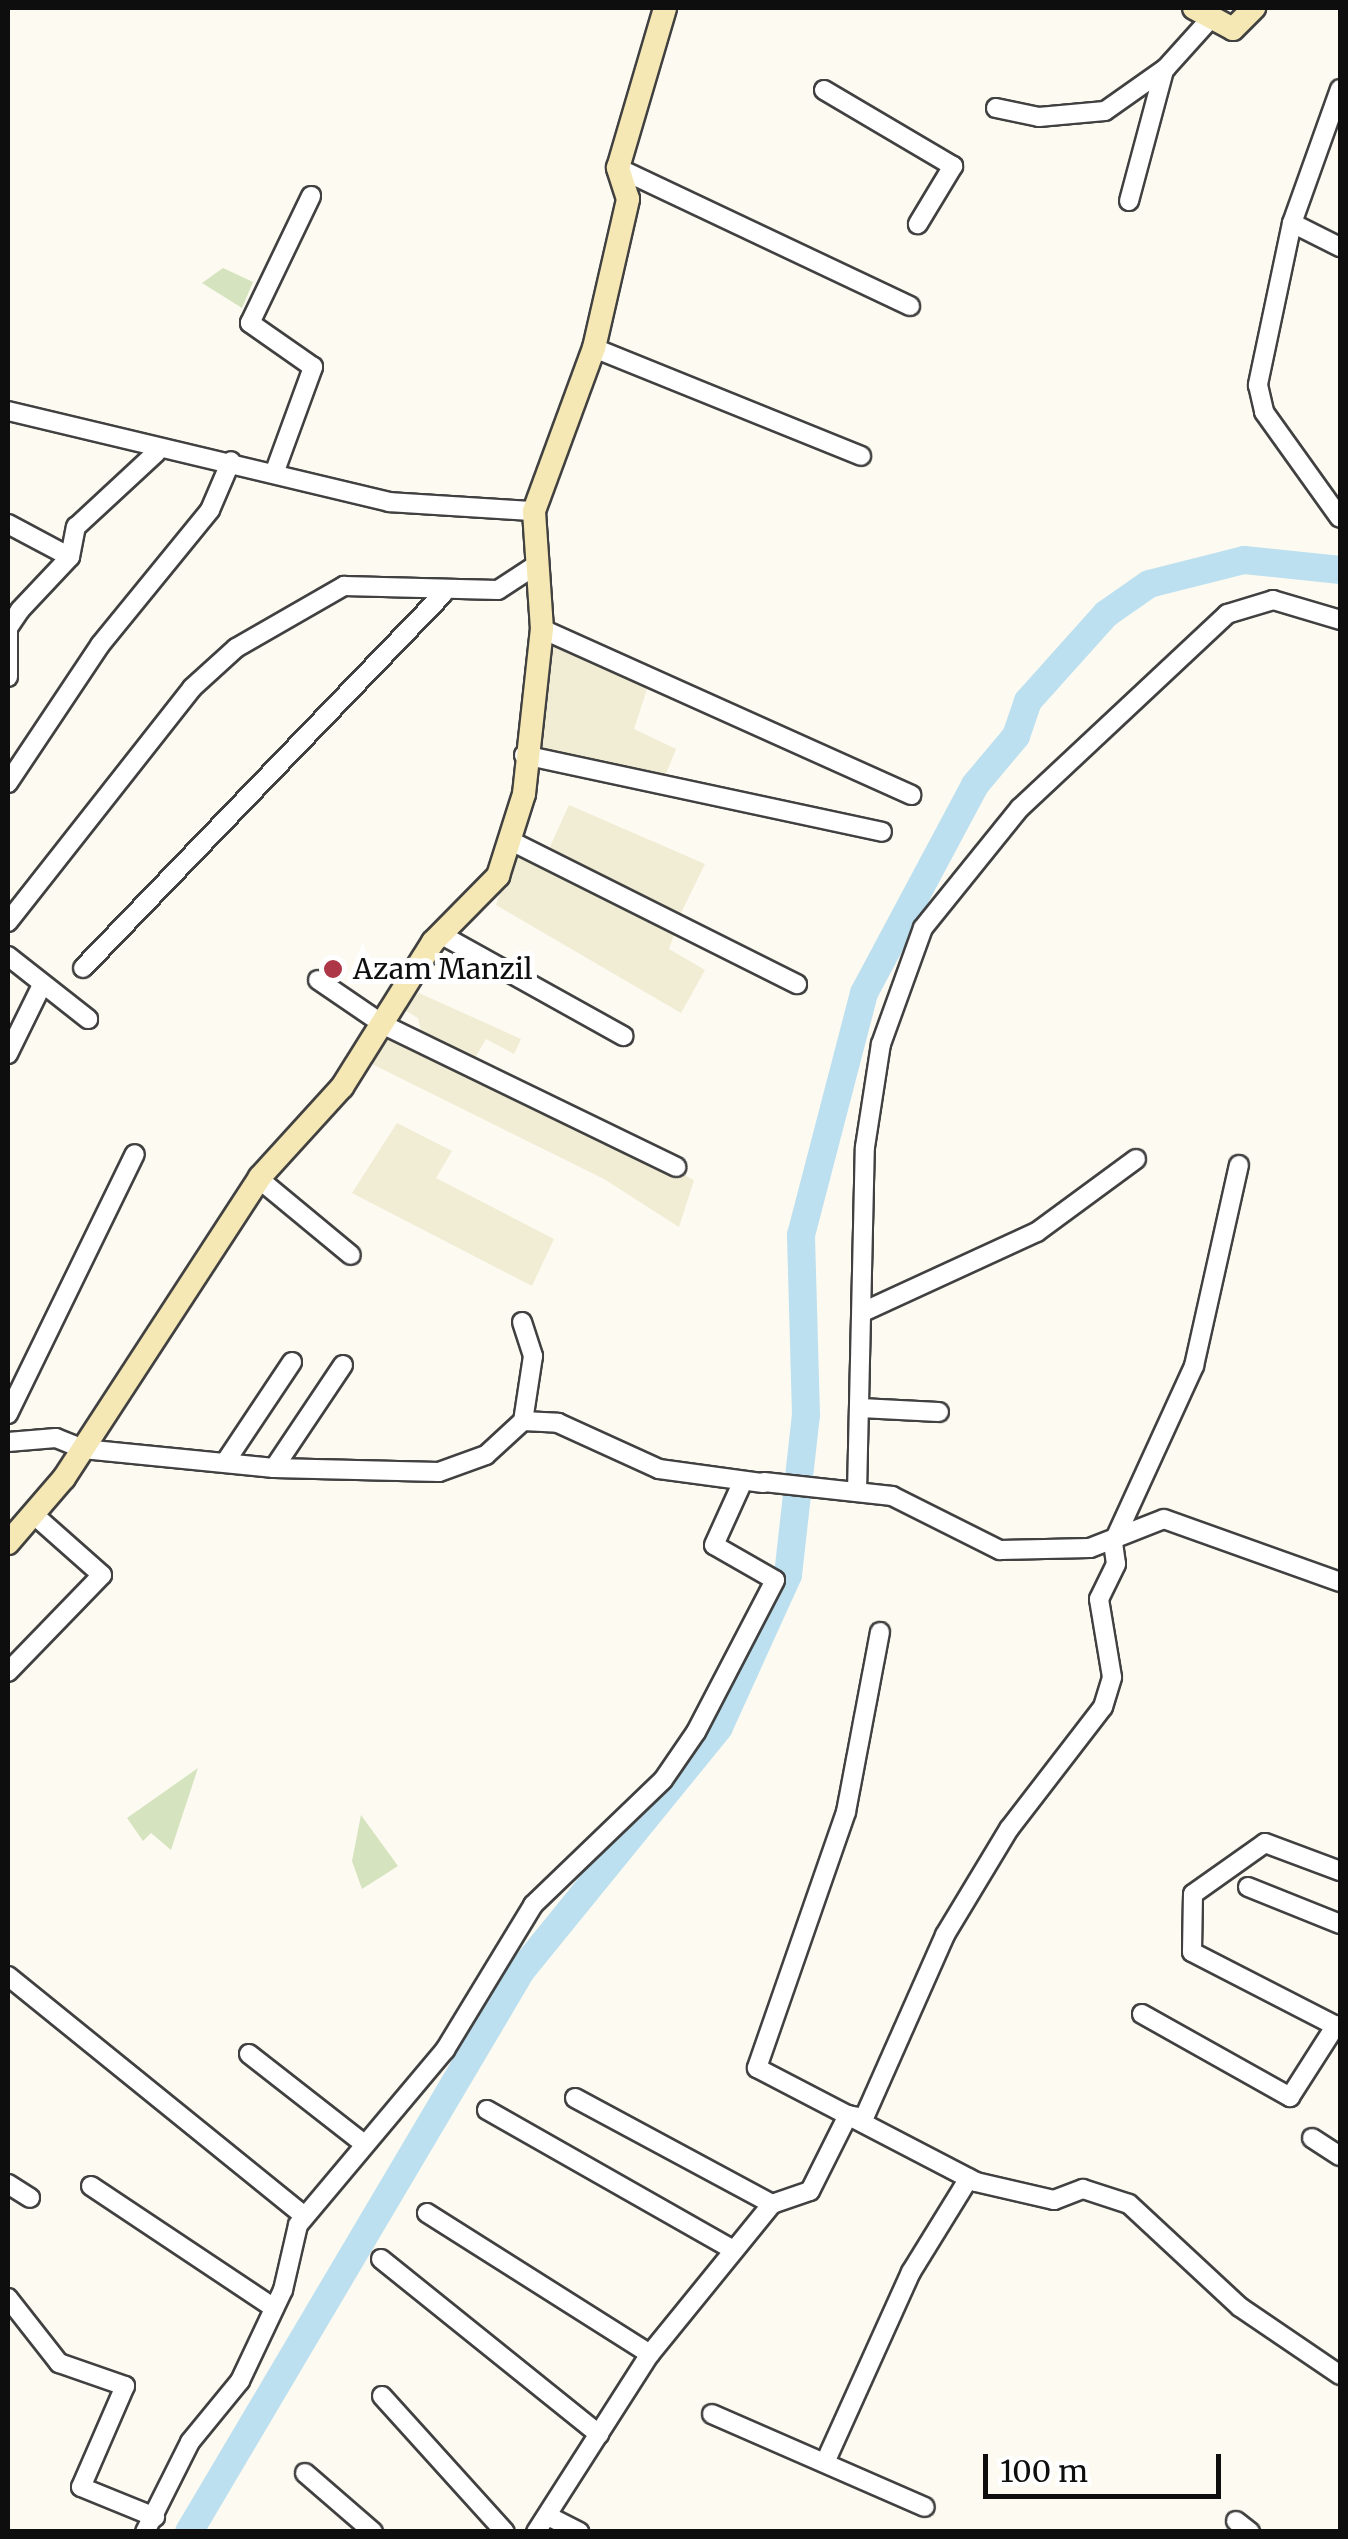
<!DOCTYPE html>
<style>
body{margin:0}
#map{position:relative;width:1348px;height:2539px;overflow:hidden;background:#fdfaf1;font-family:Merriweather,serif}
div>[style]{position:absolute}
.farmland>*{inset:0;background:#f1ecd4}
.green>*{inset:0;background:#d5e4be}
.river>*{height:28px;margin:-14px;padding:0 14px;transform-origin:14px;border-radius:14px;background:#bce0ef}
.roads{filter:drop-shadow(2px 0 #414141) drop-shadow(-2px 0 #414141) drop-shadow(0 2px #414141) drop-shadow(0 -2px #414141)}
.minor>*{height:18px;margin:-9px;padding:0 9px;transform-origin:9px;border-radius:9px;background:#fff}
.secondary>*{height:22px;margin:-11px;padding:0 11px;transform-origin:11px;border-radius:11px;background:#f5e8b4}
.dots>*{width:28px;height:28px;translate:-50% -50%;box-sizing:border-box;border:5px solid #fff;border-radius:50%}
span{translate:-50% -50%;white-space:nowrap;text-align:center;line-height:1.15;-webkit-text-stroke:10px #fff;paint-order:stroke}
.poi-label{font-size:28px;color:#0e0e0e}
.left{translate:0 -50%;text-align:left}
.frame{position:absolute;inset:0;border:10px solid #0e0e0e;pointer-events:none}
.scale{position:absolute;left:983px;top:2454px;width:238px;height:45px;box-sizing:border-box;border:5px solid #0e0e0e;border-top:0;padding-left:12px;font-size:30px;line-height:35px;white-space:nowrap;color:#0e0e0e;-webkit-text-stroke:8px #fff;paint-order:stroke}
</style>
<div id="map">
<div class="farmland">
<i style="clip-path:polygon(548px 644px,648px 686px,634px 729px,676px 749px,665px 776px,533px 748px)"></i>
<i style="clip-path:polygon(569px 805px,705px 864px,677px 921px,549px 849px)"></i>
<i style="clip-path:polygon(514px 850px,674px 935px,669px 949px,705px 970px,681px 1013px,496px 905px)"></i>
<i style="clip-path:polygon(419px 993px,521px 1039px,514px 1054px,486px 1039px,473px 1061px,422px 1035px,418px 1018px,399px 1007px)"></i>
<i style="clip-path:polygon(387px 1028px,694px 1180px,679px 1227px,604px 1179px,368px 1062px)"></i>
<i style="clip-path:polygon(397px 1123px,452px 1151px,436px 1178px,554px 1239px,532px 1286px,352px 1193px)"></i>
</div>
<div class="green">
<i style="clip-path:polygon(223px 268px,253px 282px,242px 308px,202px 283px)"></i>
<i style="clip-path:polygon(198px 1768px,171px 1850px,151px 1833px,143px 1841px,127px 1818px)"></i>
<i style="clip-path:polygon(361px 1815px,398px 1866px,362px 1889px,352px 1861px)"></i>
</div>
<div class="river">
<i style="left:189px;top:2532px;width:652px;rotate:-59.38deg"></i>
<i style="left:521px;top:1971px;width:314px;rotate:-50.9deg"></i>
<i style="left:719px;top:1727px;width:167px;rotate:-65.6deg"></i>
<i style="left:788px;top:1575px;width:161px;rotate:-83.6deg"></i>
<i style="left:806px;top:1415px;width:180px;rotate:-91.6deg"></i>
<i style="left:801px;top:1235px;width:250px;rotate:-75.4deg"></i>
<i style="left:864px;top:993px;width:236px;rotate:-61.9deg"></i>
<i style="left:975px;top:785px;width:64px;rotate:-50.1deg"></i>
<i style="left:1016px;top:736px;width:37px;rotate:-71deg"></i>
<i style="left:1028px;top:701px;width:117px;rotate:-48.1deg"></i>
<i style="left:1106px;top:614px;width:52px;rotate:-34.9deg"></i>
<i style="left:1149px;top:584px;width:98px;rotate:-14.2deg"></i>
<i style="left:1244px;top:560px;width:97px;rotate:5.9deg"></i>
</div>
<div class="roads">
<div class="minor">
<i style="left:1340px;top:89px;width:142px;rotate:109.7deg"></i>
<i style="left:1292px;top:223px;width:166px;rotate:101.9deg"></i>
<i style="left:1258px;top:385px;width:28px;rotate:77deg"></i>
<i style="left:1264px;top:412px;width:130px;rotate:54.4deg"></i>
<i style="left:824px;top:90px;width:150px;rotate:30.5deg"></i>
<i style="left:953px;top:166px;width:68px;rotate:121.1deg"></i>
<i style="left:996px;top:108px;width:44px;rotate:11.8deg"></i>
<i style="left:1039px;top:117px;width:66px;rotate:-5.2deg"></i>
<i style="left:1105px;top:111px;width:75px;rotate:-35.2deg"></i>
<i style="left:1166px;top:68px;width:69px;rotate:-48deg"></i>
<i style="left:618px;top:168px;width:323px;rotate:25.3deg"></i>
<i style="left:1129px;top:201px;width:136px;rotate:-75deg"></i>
<i style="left:1292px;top:223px;width:54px;rotate:26.6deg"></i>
<i style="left:594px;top:348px;width:288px;rotate:22deg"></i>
<i style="left:8px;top:411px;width:392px;rotate:13.4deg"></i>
<i style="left:389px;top:502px;width:145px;rotate:3.6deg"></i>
<i style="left:275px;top:471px;width:111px;rotate:-69.9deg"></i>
<i style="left:313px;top:367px;width:77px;rotate:-145.1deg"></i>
<i style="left:250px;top:323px;width:141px;rotate:-64.3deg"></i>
<i style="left:8px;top:524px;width:70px;rotate:28deg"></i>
<i style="left:542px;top:629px;width:405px;rotate:24.2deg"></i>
<i style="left:8px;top:677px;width:49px;rotate:-90deg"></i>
<i style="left:8px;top:628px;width:22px;rotate:-56deg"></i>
<i style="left:20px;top:610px;width:73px;rotate:-46.7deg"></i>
<i style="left:70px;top:557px;width:31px;rotate:-79deg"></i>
<i style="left:76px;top:527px;width:109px;rotate:-42.8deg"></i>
<i style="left:524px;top:755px;width:366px;rotate:12.1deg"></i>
<i style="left:8px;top:783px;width:166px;rotate:-56.3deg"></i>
<i style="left:100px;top:645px;width:174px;rotate:-50.8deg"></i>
<i style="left:210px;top:510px;width:53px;rotate:-66.8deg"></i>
<i style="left:511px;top:841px;width:320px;rotate:26.6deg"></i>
<i style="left:8px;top:922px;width:298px;rotate:-51.8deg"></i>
<i style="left:192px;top:688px;width:59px;rotate:-42.3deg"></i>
<i style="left:236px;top:648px;width:125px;rotate:-29.9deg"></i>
<i style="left:344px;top:586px;width:154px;rotate:1.5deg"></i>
<i style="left:498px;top:590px;width:42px;rotate:-33.3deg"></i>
<i style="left:440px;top:934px;width:210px;rotate:29.1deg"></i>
<i style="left:8px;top:956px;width:102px;rotate:38.2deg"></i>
<i style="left:83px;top:968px;width:519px;rotate:-46.09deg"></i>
<i style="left:318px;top:980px;width:80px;rotate:34.3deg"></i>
<i style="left:384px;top:1025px;width:325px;rotate:25.9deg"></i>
<i style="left:8px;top:1054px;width:72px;rotate:-63.8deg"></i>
<i style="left:259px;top:1179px;width:119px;rotate:39.6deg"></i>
<i style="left:865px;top:1311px;width:189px;rotate:-24.7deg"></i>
<i style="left:1037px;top:1232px;width:123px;rotate:-36.4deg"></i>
<i style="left:522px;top:1322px;width:36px;rotate:72deg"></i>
<i style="left:533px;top:1356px;width:66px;rotate:98.7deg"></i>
<i style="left:860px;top:1408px;width:79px;rotate:2.9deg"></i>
<i style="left:8px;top:1414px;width:289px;rotate:-64deg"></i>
<i style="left:8px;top:1442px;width:48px;rotate:-4.8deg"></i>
<i style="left:56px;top:1438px;width:29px;rotate:22deg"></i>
<i style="left:83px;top:1449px;width:192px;rotate:5.7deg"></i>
<i style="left:274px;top:1468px;width:165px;rotate:1.4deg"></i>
<i style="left:439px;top:1472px;width:50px;rotate:-19.9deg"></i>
<i style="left:486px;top:1455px;width:50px;rotate:-42.6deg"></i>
<i style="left:523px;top:1421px;width:35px;rotate:3deg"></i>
<i style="left:558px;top:1423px;width:111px;rotate:24.5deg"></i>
<i style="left:659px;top:1469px;width:105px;rotate:7.7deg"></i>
<i style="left:226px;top:1461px;width:119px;rotate:-56.3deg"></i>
<i style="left:274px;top:1468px;width:124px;rotate:-56.2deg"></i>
<i style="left:764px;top:1482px;width:129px;rotate:6.2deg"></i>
<i style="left:892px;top:1496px;width:121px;rotate:26.6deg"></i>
<i style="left:1000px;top:1550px;width:90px;rotate:-1.3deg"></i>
<i style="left:1090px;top:1548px;width:79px;rotate:-21.4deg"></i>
<i style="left:1164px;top:1519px;width:187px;rotate:19.7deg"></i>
<i style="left:857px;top:1492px;width:345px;rotate:-88.7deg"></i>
<i style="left:865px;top:1147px;width:104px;rotate:-81.2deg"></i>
<i style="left:881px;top:1044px;width:123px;rotate:-70.1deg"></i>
<i style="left:923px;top:928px;width:154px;rotate:-51.1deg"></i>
<i style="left:1020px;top:808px;width:284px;rotate:-43.1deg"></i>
<i style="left:1227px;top:614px;width:48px;rotate:-16.9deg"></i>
<i style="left:1273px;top:600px;width:70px;rotate:16.6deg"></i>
<i style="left:880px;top:1632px;width:183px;rotate:100.7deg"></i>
<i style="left:846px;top:1812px;width:271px;rotate:109.2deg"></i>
<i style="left:757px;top:2068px;width:247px;rotate:27.5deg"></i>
<i style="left:976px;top:2182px;width:80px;rotate:13deg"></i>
<i style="left:1054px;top:2200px;width:31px;rotate:-21deg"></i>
<i style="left:1083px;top:2189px;width:48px;rotate:18.1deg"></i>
<i style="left:1129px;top:2204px;width:151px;rotate:42.9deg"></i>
<i style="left:1240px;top:2307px;width:121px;rotate:34.2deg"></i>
<i style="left:8px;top:1672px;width:135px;rotate:-45.9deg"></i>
<i style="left:102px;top:1575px;width:92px;rotate:-138.5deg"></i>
<i style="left:1340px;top:1871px;width:80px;rotate:-159.5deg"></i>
<i style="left:1265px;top:1843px;width:88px;rotate:144.7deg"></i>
<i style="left:1193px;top:1894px;width:58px;rotate:91deg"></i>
<i style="left:1192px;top:1952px;width:166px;rotate:27.2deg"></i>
<i style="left:1248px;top:1887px;width:99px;rotate:21.9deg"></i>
<i style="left:8px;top:1976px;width:381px;rotate:39deg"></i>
<i style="left:1142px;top:2014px;width:170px;rotate:29.3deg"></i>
<i style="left:1290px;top:2097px;width:85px;rotate:-57.4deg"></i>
<i style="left:249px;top:2054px;width:145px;rotate:38deg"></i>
<i style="left:575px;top:2098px;width:224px;rotate:28.3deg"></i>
<i style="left:487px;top:2110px;width:283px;rotate:29.6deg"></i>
<i style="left:1312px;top:2138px;width:33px;rotate:33deg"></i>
<i style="left:8px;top:2184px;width:26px;rotate:32deg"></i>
<i style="left:91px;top:2186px;width:220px;rotate:33.7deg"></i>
<i style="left:427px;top:2213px;width:264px;rotate:32.3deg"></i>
<i style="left:381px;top:2259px;width:280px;rotate:38.8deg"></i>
<i style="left:8px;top:2298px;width:83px;rotate:51.9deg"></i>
<i style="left:59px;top:2363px;width:70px;rotate:19.2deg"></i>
<i style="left:125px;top:2386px;width:110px;rotate:113.5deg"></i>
<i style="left:81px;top:2487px;width:80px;rotate:22.1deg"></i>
<i style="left:382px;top:2396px;width:183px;rotate:47.9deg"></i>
<i style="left:712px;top:2414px;width:232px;rotate:23.6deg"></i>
<i style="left:827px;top:2458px;width:204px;rotate:-65.7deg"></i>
<i style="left:911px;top:2272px;width:110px;rotate:-58.3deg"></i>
<i style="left:305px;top:2473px;width:90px;rotate:40.9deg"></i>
<i style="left:550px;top:2517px;width:33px;rotate:27deg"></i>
<i style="left:1236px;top:2521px;width:18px;rotate:38deg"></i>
<i style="left:145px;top:2532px;width:101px;rotate:-63.4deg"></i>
<i style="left:190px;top:2442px;width:79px;rotate:-50.7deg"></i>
<i style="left:240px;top:2381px;width:101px;rotate:-64.7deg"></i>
<i style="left:283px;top:2290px;width:67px;rotate:-77deg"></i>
<i style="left:298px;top:2225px;width:229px;rotate:-50deg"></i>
<i style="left:445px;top:2050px;width:170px;rotate:-58.7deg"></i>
<i style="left:533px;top:1905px;width:180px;rotate:-43.9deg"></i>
<i style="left:663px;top:1780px;width:58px;rotate:-55.5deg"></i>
<i style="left:696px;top:1732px;width:171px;rotate:-62.5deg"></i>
<i style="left:775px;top:1580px;width:70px;rotate:-150.2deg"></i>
<i style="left:714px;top:1545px;width:70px;rotate:-65.6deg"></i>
<i style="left:536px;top:2532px;width:211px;rotate:-57.4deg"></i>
<i style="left:650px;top:2354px;width:193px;rotate:-50.9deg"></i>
<i style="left:772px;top:2204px;width:40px;rotate:-18.9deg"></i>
<i style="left:810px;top:2191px;width:85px;rotate:-63.4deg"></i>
<i style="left:848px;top:2115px;width:16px;rotate:11deg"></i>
<i style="left:864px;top:2118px;width:200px;rotate:-66.1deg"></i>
<i style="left:945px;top:1935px;width:124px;rotate:-58.9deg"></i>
<i style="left:1009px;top:1829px;width:154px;rotate:-52.4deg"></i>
<i style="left:1103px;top:1707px;width:31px;rotate:-73deg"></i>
<i style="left:1112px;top:1677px;width:79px;rotate:-99.5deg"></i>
<i style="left:1099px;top:1599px;width:39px;rotate:-64deg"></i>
<i style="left:1116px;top:1564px;width:21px;rotate:-98deg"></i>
<i style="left:1113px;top:1543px;width:195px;rotate:-65.4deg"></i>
<i style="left:1194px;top:1366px;width:206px;rotate:-77.4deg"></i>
</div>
<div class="secondary">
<i style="left:1194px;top:8px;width:44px;rotate:28.3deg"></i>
<i style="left:1233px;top:29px;width:30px;rotate:-45deg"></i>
<i style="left:8px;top:1543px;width:86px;rotate:-49.3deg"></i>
<i style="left:64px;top:1478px;width:359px;rotate:-56.9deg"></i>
<i style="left:260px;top:1177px;width:122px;rotate:-47.7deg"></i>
<i style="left:342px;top:1087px;width:171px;rotate:-57.9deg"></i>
<i style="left:433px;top:942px;width:93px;rotate:-45.4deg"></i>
<i style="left:498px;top:876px;width:86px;rotate:-72.4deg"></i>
<i style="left:524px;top:794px;width:166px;rotate:-83.8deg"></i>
<i style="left:542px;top:629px;width:118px;rotate:-93.9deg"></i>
<i style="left:534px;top:511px;width:174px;rotate:-69.8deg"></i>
<i style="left:594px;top:348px;width:153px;rotate:-77.1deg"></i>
<i style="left:628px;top:199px;width:33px;rotate:-108deg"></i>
<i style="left:618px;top:168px;width:167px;rotate:-73.6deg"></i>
</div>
</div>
<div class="dots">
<i style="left:333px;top:969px;background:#ad3747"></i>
</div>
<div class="poi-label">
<span class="left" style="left:353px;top:969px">Azam Manzil</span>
</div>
<div class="frame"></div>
<div class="scale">100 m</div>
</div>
